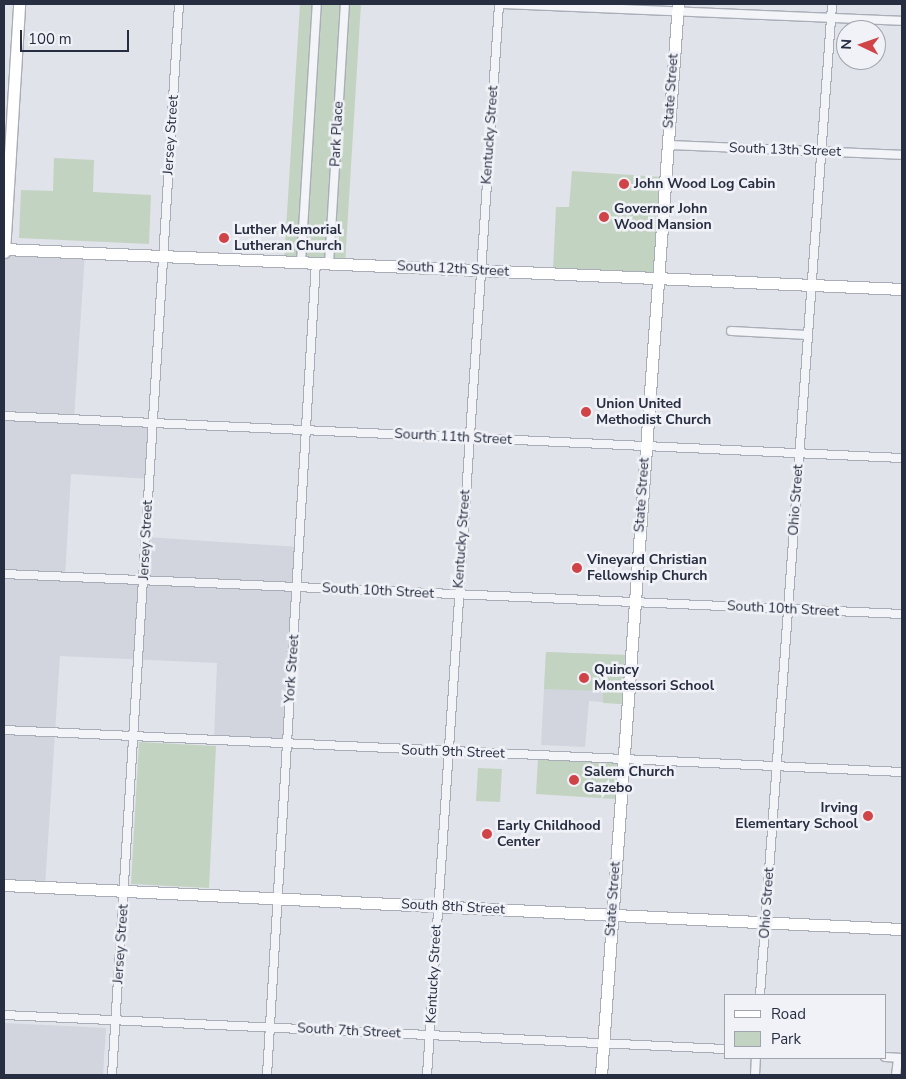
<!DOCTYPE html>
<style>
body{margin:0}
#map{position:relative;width:906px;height:1079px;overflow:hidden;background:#e0e3e9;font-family:"Nunito Sans",sans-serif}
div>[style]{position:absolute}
.built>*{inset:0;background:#d2d5de}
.green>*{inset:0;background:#c3d3c1}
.roads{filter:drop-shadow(1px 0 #a9adb7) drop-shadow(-1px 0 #a9adb7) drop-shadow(0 1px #a9adb7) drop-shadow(0 -1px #a9adb7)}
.street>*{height:8px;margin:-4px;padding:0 4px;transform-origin:4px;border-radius:4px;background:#f3f4f7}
.secondary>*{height:11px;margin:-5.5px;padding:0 5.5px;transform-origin:5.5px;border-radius:5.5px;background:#fff}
.dots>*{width:14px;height:14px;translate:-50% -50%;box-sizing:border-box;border:2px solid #f0f2f7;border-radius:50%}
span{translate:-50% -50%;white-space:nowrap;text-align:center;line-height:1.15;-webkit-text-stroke:5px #f0f2f7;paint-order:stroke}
.street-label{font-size:14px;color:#282e41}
.poi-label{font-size:14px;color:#282e41;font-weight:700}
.left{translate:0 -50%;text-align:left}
.right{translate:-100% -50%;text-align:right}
.frame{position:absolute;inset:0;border:5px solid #282e41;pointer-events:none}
.legend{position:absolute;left:724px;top:994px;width:162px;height:65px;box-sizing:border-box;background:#f0f2f7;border:1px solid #a0a4ae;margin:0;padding:6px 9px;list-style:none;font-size:15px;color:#282e41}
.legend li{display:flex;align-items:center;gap:10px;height:25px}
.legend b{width:25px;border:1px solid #a0a4ae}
.north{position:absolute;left:836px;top:20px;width:50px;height:50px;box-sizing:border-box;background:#f0f2f7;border:1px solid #a0a4ae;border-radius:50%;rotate:273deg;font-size:14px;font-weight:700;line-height:20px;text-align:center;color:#282e41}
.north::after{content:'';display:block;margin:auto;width:18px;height:22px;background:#d04347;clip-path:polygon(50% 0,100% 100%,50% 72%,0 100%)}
.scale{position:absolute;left:20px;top:30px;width:109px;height:22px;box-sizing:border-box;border:2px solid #282e41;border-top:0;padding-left:6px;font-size:15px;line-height:18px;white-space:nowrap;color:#282e41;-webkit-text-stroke:4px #f0f2f7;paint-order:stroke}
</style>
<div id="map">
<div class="built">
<i style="clip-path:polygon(4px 189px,4px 249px,85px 253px,74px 419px,153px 423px,150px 479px,71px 474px,65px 577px,143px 580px,146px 537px,299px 547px,287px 743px,214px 740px,217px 663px,60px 656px,45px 887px,4px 885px)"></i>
<i style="clip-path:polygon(546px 652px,625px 655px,622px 704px,589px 701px,585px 747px,541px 745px)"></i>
<i style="clip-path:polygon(4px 1023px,106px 1028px,103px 1075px,4px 1075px)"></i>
</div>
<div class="green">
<i style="clip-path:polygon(300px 4px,361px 4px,345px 264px,284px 261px)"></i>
<i style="clip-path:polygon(54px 158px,94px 160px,93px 192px,151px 195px,149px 244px,19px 238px,21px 190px,53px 191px)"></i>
<i style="clip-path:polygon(572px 171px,662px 177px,657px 276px,553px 269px,556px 207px,569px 207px)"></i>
<i style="clip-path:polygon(546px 652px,625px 655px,622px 704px,603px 703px,603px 691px,544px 689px)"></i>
<i style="clip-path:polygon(139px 742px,216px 746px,209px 888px,131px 884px)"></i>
<i style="clip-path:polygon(538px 758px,617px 763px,615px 799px,536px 794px)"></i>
<i style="clip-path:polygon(478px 768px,502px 769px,500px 802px,476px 801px)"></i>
</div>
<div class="roads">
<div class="street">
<i style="left:501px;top:4px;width:401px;rotate:2.4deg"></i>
<i style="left:668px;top:145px;width:234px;rotate:2.4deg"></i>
<i style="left:301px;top:262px;width:258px;rotate:-86.5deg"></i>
<i style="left:329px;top:264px;width:260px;rotate:-86.5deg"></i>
<i style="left:731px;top:331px;width:77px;rotate:3deg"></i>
<i style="left:4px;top:416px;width:899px;rotate:2.68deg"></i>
<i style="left:4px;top:574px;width:899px;rotate:2.55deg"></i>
<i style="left:4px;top:730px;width:899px;rotate:2.68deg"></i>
<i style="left:760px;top:995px;width:994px;rotate:-85.84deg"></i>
<i style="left:4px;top:1015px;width:722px;rotate:2.7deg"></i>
<i style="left:885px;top:1057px;width:17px;rotate:3deg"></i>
<i style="left:112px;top:1075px;width:1073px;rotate:-86.42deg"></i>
<i style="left:267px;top:1075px;width:813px;rotate:-86.55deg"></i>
<i style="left:427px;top:1075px;width:1073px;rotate:-86.15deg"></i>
<i style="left:755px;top:1075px;width:17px;rotate:-87deg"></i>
<i style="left:896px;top:1075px;width:17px;rotate:-83deg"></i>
</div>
<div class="secondary">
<i style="left:4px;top:249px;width:899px;rotate:2.55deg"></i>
<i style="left:4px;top:252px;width:248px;rotate:-86.5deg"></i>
<i style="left:4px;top:885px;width:899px;rotate:2.81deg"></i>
<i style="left:601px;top:1075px;width:1074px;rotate:-85.89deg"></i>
</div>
</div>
<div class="dots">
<i style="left:624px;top:184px;background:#d04347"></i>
<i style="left:604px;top:217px;background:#d04347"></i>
<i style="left:224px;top:238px;background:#d04347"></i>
<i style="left:586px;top:412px;background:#d04347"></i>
<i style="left:577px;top:568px;background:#d04347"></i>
<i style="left:584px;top:678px;background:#d04347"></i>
<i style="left:574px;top:780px;background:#d04347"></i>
<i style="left:868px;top:816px;background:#d04347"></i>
<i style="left:487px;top:834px;background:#d04347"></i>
</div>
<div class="street-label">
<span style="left:671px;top:91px;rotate:-86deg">State Street</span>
<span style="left:337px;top:134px;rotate:-87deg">Park Place</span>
<span style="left:171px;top:135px;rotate:-86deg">Jersey Street</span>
<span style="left:490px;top:135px;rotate:-86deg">Kentucky Street</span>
<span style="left:785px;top:150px;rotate:2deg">South 13th Street</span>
<span style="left:453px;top:269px;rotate:3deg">South 12th Street</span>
<span style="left:453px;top:437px;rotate:3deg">Sourth 11th Street</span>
<span style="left:642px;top:495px;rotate:-86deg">State Street</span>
<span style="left:796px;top:500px;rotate:-86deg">Ohio Street</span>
<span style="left:462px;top:539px;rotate:-86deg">Kentucky Street</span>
<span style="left:146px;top:540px;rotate:-87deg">Jersey Street</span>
<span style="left:378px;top:591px;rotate:3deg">South 10th Street</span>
<span style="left:783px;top:609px;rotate:3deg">South 10th Street</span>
<span style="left:292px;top:669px;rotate:-86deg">York Street</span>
<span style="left:453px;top:752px;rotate:2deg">South 9th Street</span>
<span style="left:613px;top:899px;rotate:-86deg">State Street</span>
<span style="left:767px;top:903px;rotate:-86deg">Ohio Street</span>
<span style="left:453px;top:907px;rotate:3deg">South 8th Street</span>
<span style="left:121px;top:944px;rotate:-86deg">Jersey Street</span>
<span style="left:434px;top:974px;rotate:-87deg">Kentucky Street</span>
<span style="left:349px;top:1031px;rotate:3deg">South 7th Street</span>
</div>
<div class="poi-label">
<span class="left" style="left:634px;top:184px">John Wood Log Cabin</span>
<span class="left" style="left:614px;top:217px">Governor John<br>Wood Mansion</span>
<span class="left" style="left:234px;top:238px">Luther Memorial<br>Lutheran Church</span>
<span class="left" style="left:596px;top:412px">Union United<br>Methodist Church</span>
<span class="left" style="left:587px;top:568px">Vineyard Christian<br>Fellowship Church</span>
<span class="left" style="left:594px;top:678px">Quincy<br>Montessori School</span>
<span class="left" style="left:584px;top:780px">Salem Church<br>Gazebo</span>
<span class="right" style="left:858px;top:816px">Irving<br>Elementary School</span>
<span class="left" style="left:497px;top:834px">Early Childhood<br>Center</span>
</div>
<div class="frame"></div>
<ul class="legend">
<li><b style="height:6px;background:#fff"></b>Road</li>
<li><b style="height:14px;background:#c3d3c1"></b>Park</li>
</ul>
<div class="north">N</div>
<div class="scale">100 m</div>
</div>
